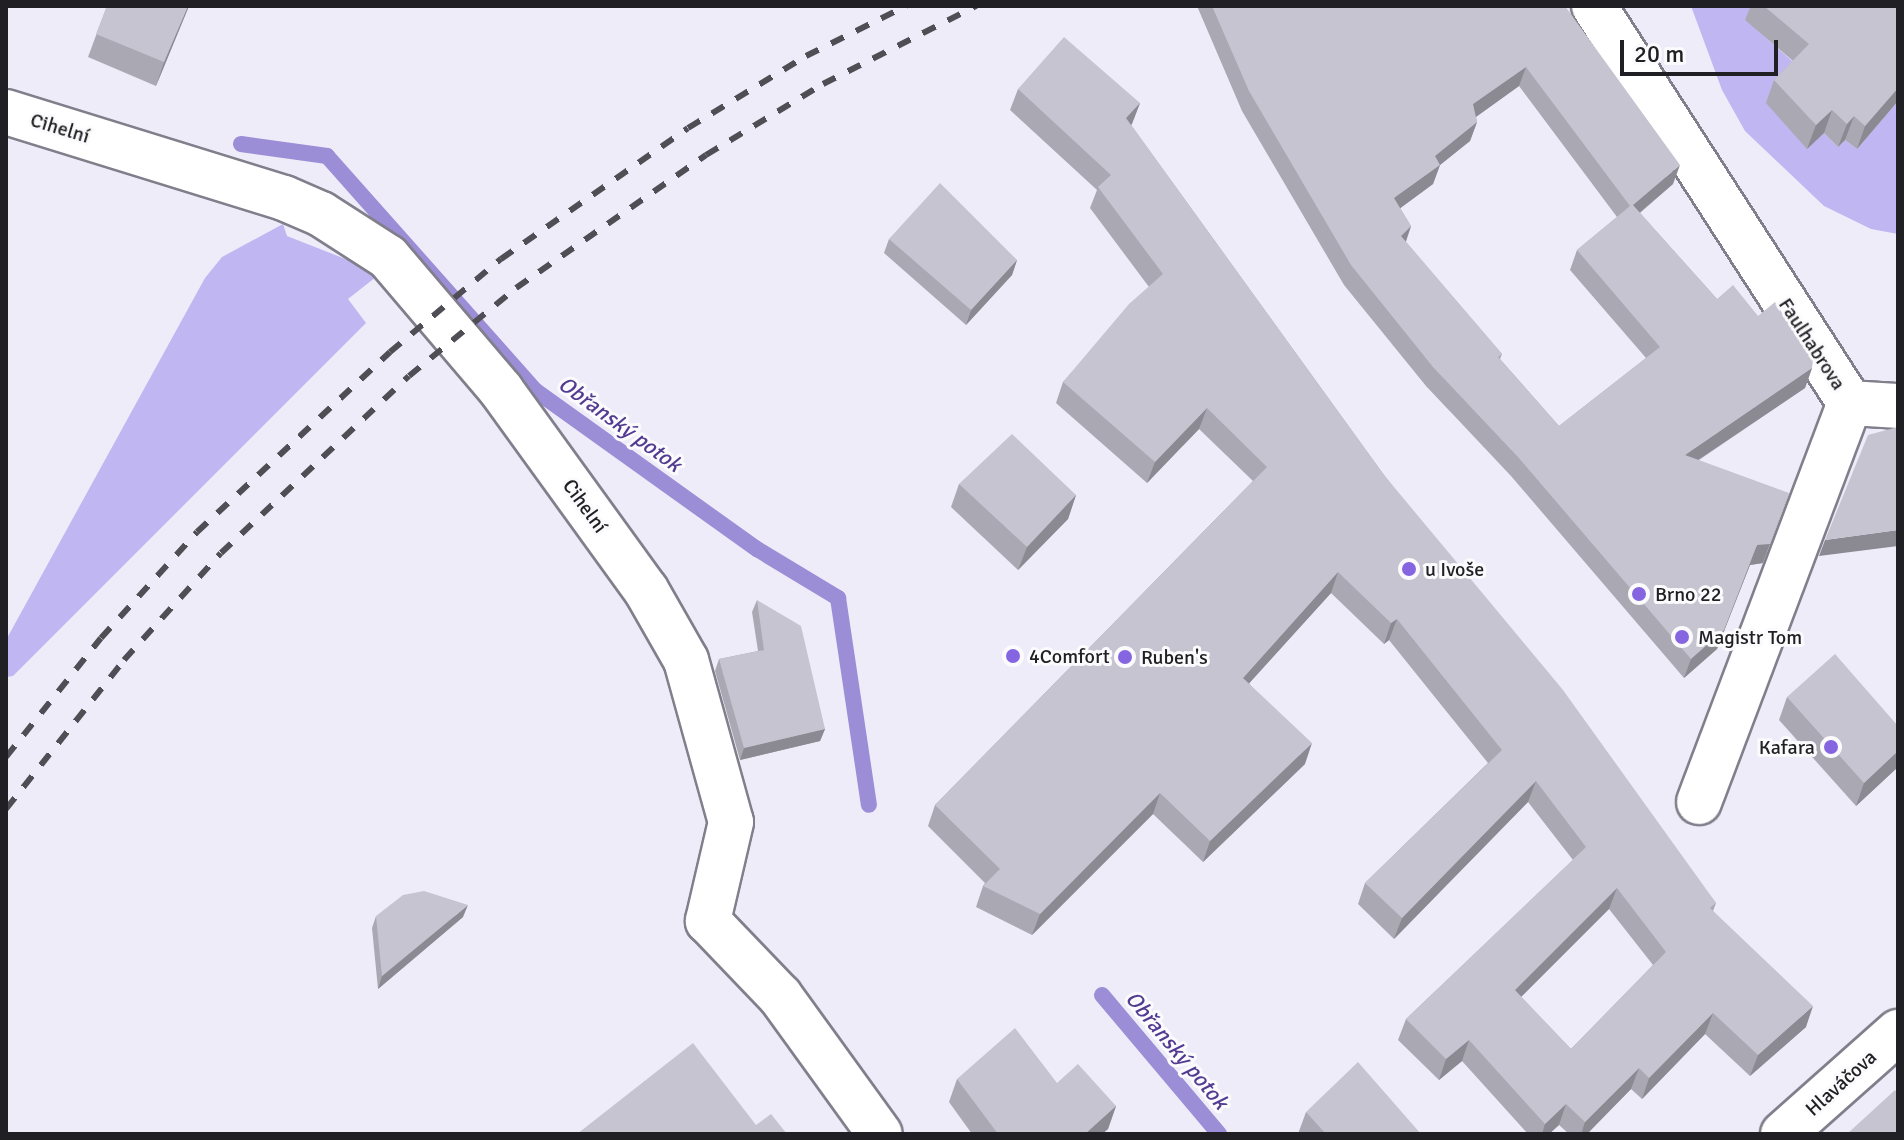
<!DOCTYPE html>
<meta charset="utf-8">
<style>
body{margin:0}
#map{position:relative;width:1904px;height:1140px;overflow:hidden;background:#eeecf9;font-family:Signika,sans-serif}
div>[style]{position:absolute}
.green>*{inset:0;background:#c0b6f2}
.stream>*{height:16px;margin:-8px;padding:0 8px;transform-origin:8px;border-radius:8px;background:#9b8dd6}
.roads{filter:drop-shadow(2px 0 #817f8b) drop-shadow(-2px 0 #817f8b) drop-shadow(0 2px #817f8b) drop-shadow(0 -2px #817f8b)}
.minor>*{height:44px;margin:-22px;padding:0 22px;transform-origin:22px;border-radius:22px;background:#fff}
.rail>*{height:6px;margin-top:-3px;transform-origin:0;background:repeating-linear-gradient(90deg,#4f4e54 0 14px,transparent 0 28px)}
.wall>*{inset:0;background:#aaa9b3}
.shaded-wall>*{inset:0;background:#8b8992}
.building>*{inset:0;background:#c6c4d0}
.dots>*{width:22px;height:22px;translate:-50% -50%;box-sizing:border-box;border:4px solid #fbfbfd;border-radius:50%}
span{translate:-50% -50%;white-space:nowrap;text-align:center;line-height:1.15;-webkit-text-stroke:6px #fbfbfd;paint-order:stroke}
.street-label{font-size:20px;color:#201f23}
.poi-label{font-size:20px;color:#201f23}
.left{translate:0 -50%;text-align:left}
.right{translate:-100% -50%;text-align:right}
.water-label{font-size:22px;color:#533b92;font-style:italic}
.frame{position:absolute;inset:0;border:8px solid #201f23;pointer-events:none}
.scale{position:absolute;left:1620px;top:40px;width:158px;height:36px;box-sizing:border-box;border:4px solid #201f23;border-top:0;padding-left:10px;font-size:24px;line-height:28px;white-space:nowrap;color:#201f23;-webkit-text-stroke:6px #fbfbfd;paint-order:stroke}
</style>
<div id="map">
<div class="green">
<i style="clip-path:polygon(1691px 6px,1748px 6px,1753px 11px,1746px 20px,1800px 68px,1807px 148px,1824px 133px,1838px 147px,1845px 140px,1857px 149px,1898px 101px,1898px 234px,1871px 229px,1824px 206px,1745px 131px,1722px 90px)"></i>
<i style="clip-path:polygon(283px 224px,287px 236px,381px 273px,348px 299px,366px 323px,13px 676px,6px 677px,6px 640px,205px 278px,222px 257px)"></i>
</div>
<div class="stream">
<i style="left:241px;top:144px;width:87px;rotate:7.9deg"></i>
<i style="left:327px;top:156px;width:314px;rotate:48.4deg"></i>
<i style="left:536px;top:391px;width:272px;rotate:35.6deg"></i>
<i style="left:757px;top:549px;width:95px;rotate:31.2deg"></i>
<i style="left:838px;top:598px;width:209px;rotate:81.5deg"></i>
<i style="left:1102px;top:995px;width:182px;rotate:49.9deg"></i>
</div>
<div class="roads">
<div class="minor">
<i style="left:1594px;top:6px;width:472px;rotate:57.2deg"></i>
<i style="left:6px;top:112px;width:291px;rotate:17.2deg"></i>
<i style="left:284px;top:198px;width:40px;rotate:23.4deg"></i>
<i style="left:321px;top:214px;width:80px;rotate:32.7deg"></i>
<i style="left:388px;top:257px;width:175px;rotate:49.6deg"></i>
<i style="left:501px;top:390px;width:247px;rotate:54.1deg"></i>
<i style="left:646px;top:590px;width:81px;rotate:60.3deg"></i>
<i style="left:686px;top:660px;width:168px;rotate:74.5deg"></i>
<i style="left:731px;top:822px;width:102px;rotate:103.1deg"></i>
<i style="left:708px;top:921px;width:104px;rotate:46.2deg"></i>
<i style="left:780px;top:996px;width:170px;rotate:54.1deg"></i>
<i style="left:1850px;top:403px;width:48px;rotate:3.6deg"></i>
<i style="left:1699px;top:802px;width:427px;rotate:-69.3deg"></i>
<i style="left:1783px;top:1134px;width:154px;rotate:-41.6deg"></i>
</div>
</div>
<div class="rail">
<i style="left:6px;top:757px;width:152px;rotate:-51.4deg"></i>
<i style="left:101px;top:638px;width:143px;rotate:-47.8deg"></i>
<i style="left:197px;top:532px;width:264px;rotate:-43deg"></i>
<i style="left:390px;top:352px;width:145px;rotate:-40deg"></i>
<i style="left:501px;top:259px;width:228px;rotate:-35deg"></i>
<i style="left:688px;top:128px;width:138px;rotate:-31.4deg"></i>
<i style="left:806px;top:56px;width:112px;rotate:-26.6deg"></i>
<i style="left:6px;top:809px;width:190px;rotate:-51.6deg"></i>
<i style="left:124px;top:660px;width:144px;rotate:-47.8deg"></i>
<i style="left:221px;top:553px;width:258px;rotate:-43.3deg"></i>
<i style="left:409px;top:376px;width:139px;rotate:-39.4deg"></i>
<i style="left:516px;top:288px;width:232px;rotate:-35deg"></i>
<i style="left:706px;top:155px;width:137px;rotate:-31.3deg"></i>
<i style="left:823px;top:84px;width:172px;rotate:-27deg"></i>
</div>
<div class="wall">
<i style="clip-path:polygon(107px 6px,189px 6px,156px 86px,88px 57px)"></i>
<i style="clip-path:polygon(evenodd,1197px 6px,1484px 6px,1673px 184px,1640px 213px,1717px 299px,1758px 316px,1812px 368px,1805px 388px,1699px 460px,1763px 563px,1750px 565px,1717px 649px,1684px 678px,1511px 476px,1426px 386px,1344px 285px,1242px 111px,1197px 6px,1519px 86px,1617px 217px,1577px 250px,1570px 270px,1646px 358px,1559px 426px,1500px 359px,1502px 354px,1406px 242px,1411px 226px,1400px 208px,1433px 184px,1440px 165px,1470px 141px,1477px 122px,1476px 117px,1519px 86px)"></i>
<i style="clip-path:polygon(1748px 6px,1898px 6px,1898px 101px,1857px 149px,1845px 140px,1838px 147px,1824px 133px,1807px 149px,1766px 103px,1774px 80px,1793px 61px,1745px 20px,1750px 8px)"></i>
<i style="clip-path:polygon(evenodd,1018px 89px,1140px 103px,1131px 125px,1384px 475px,1716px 903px,1713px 911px,1806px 1027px,1750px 1076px,1705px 1034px,1642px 1099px,1631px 1089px,1587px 1134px,1569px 1134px,1559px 1125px,1549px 1134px,1528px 1134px,1462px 1061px,1439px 1080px,1398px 1040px,1406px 1019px,1573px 860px,1528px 802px,1394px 939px,1358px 904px,1365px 883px,1488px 763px,1389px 640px,1384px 644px,1331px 593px,1249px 683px,1305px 764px,1203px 862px,1153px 814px,1032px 935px,976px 907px,983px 886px,985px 883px,928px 826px,935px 805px,1253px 481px,1199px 429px,1147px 483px,1056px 403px,1063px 382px,1149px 287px,1090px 208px,1097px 190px,1010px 110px,1018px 89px,1609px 909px,1653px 965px,1571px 1049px,1521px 997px,1609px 909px)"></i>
<i style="clip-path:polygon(889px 239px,1017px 260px,1012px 275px,966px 325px,884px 253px)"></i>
<i style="clip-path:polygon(959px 484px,1076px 495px,1068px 519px,1018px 570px,951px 507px)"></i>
<i style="clip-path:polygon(757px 600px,825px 729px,820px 741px,740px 760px,715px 671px,719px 659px,758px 651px,752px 612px)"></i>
<i style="clip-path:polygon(1787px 697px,1898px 726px,1898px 767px,1856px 806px,1779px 720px)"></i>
<i style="clip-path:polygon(376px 916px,463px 917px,378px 989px,372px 928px)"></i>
<i style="clip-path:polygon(957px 1079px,1057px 1083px,1116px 1106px,1108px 1129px,1102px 1134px,972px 1134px,949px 1102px)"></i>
<i style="clip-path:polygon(1306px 1112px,1421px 1134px,1298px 1134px)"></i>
</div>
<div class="shaded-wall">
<i style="clip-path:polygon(188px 6px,189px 6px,156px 86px,164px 62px)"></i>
<i style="clip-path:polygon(1526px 67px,1519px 86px,1466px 124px,1473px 104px)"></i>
<i style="clip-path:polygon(1898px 88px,1898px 101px,1857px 149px,1865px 126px)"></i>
<i style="clip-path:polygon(1140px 103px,1132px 124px,1119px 139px,1126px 118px)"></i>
<i style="clip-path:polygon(1832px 110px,1824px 133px,1807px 149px,1816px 125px)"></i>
<i style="clip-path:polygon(1854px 116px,1845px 140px,1838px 147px,1847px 124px)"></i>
<i style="clip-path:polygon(1477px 122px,1470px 141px,1440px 165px,1433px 184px,1387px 218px,1394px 198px,1435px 156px)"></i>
<i style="clip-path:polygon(1680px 165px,1673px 184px,1626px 224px,1633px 205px)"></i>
<i style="clip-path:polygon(1411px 226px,1404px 246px,1401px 236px)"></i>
<i style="clip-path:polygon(1017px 260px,1012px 275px,966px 325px,971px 310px)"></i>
<i style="clip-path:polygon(1812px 368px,1805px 388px,1677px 474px,1685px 455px)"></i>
<i style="clip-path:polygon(1207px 408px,1199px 429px,1147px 483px,1155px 462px)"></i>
<i style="clip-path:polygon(1789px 493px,1763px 563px,1750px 565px,1717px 649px,1684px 678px,1691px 659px,1757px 545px)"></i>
<i style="clip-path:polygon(1076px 495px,1068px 519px,1018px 570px,1027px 547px)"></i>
<i style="clip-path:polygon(1898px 530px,1898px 546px,1819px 556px,1825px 540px)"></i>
<i style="clip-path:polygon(1338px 572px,1331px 593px,1235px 699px,1243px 678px)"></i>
<i style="clip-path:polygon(1397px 619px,1389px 640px,1384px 644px,1391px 623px)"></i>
<i style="clip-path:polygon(825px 729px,820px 741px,740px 760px,744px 748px)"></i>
<i style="clip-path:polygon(1312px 743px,1305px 764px,1203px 862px,1210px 841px)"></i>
<i style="clip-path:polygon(1898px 751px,1898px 767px,1856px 806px,1864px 783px)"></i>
<i style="clip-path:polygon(1536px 781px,1528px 802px,1394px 939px,1402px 918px)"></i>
<i style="clip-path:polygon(1160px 793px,1153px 814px,1032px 935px,1040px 914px)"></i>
<i style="clip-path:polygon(1617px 888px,1609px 909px,1507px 1011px,1515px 990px)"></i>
<i style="clip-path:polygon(468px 905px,463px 917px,378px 989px,382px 976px)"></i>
<i style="clip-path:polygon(1813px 1006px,1806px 1027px,1750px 1076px,1758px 1055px)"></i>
<i style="clip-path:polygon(1713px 1013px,1705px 1034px,1642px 1099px,1649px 1078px)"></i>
<i style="clip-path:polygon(1469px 1040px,1462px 1061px,1439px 1080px,1446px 1059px)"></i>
<i style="clip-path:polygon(1639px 1068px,1631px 1089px,1587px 1134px,1581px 1134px,1585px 1122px)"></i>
<i style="clip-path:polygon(1566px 1104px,1559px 1125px,1549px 1134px,1542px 1134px,1545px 1124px)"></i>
<i style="clip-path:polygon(1116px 1106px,1108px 1129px,1102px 1134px,1085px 1134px)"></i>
</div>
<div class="building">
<i style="clip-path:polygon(107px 6px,188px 6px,164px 62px,96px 34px)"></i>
<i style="clip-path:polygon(evenodd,1212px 6px,1484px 6px,1484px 7px,1487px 6px,1565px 6px,1680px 165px,1633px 205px,1717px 299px,1733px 285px,1758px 316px,1775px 302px,1813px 361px,1812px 368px,1685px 455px,1789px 493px,1770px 544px,1757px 545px,1724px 630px,1691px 659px,1518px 457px,1433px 367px,1351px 265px,1249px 91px,1212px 6px,1526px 67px,1630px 206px,1577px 250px,1660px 347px,1559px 426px,1498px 357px,1502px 354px,1401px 236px,1411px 226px,1394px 198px,1440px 165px,1435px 156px,1477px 122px,1473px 104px,1526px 67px)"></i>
<i style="clip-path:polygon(1764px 6px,1898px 6px,1898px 88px,1865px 126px,1854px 116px,1847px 124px,1832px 110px,1816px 125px,1774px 80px,1809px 44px)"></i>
<i style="clip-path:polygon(evenodd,1064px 37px,1140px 103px,1126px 118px,1384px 475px,1563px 690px,1716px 903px,1710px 908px,1813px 1006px,1758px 1055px,1713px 1013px,1649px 1078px,1639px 1068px,1585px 1122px,1566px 1104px,1545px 1124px,1469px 1040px,1446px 1059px,1406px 1019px,1586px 847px,1536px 781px,1402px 918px,1365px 883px,1502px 750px,1397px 619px,1391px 623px,1338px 572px,1243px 678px,1312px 743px,1210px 841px,1160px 793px,1040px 914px,983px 886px,1000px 869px,935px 805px,1267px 467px,1207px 408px,1155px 462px,1063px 382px,1129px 304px,1163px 274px,1098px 187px,1111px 175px,1018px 89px,1064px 37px,1617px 888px,1666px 952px,1571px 1049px,1515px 990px,1617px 888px)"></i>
<i style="clip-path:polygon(940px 183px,1017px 260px,971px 310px,889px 239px)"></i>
<i style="clip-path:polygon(1898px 427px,1898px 530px,1825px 540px,1868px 435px)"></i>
<i style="clip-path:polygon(1012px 434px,1076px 495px,1027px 547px,959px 484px)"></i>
<i style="clip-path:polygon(757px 600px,801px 626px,825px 729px,744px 748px,719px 659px,764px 650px)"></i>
<i style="clip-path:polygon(1835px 654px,1898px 726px,1898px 751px,1864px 783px,1787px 697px)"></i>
<i style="clip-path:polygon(424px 891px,468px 905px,382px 976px,376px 916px,403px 895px)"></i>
<i style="clip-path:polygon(1015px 1028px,1057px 1083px,1078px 1064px,1116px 1106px,1085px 1134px,998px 1134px,957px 1079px)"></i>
<i style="clip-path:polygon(693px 1043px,756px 1125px,771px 1114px,787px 1134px,577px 1134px)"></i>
<i style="clip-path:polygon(1358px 1062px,1421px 1134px,1326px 1134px,1306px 1112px)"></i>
<i style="clip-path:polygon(1895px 1090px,1898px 1094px,1898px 1134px,1847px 1134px)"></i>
</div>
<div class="dots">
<i style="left:1409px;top:569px;background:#8665e0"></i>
<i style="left:1639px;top:594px;background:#8665e0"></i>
<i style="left:1682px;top:637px;background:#8665e0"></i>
<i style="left:1013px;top:656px;background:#8665e0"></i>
<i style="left:1125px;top:657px;background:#8665e0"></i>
<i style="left:1831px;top:747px;background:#8665e0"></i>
</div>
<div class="street-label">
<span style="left:60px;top:128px;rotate:17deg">Cihelní</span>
<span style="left:1812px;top:344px;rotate:57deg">Faulhabrova</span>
<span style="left:585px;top:506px;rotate:54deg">Cihelní</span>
<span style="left:1841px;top:1083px;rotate:-42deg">Hlaváčova</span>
</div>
<div class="poi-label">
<span class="left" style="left:1425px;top:569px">u Ivoše</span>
<span class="left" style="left:1655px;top:594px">Brno 22</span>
<span class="left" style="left:1698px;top:637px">Magistr Tom</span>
<span class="left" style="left:1029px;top:656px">4Comfort</span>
<span class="left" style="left:1141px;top:657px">Ruben's</span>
<span class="right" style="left:1815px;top:747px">Kafara</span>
</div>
<div class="water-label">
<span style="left:620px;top:424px;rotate:36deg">Obřanský potok</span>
<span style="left:1177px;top:1050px;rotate:50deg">Obřanský potok</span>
</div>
<div class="frame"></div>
<div class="scale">20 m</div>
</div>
